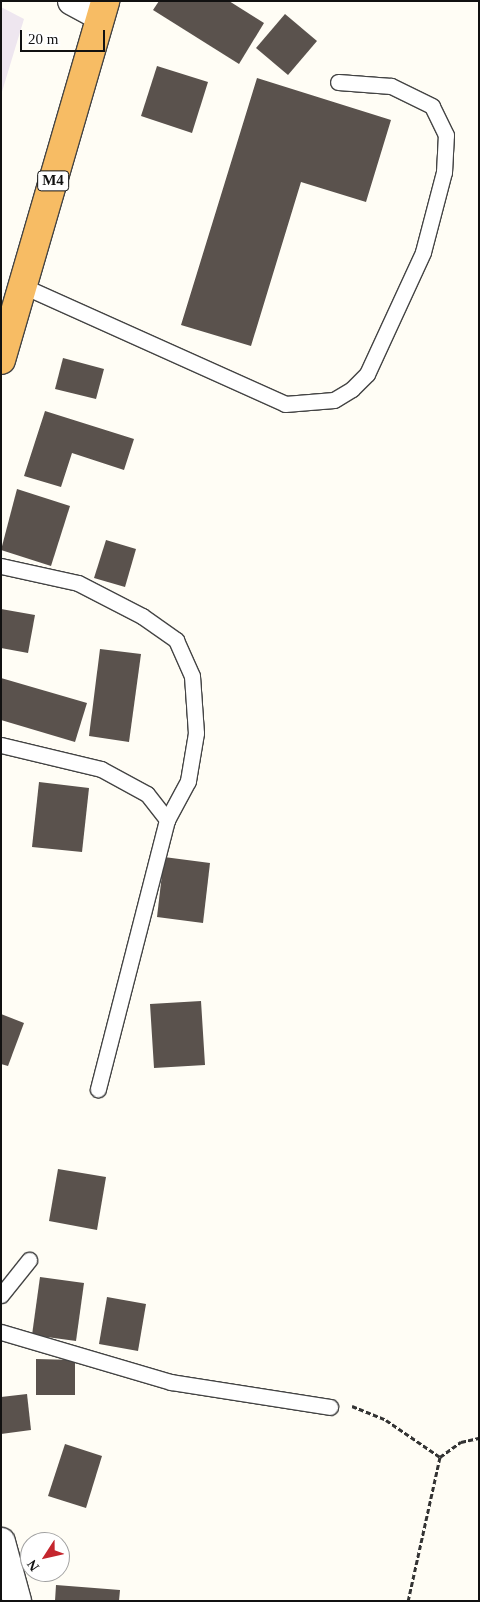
<!DOCTYPE html>
<style>
body{margin:0}
#map{position:relative;width:480px;height:1602px;overflow:hidden;background:#fffdf5;font-family:"Times New Roman",serif}
div>[style]{position:absolute}
.industrial>*{inset:0;background:#eee6ef}
.building>*{inset:0;background:#5a524d}
.path>*{height:3px;margin-top:-1.5px;transform-origin:0;background:repeating-linear-gradient(90deg,#333 0 5px,transparent 0 7.5px)}
.roads{filter:drop-shadow(1px 0 #444) drop-shadow(-1px 0 #444) drop-shadow(0 1px #444) drop-shadow(0 -1px #444)}
.service>*{height:15px;margin:-7.5px;padding:0 7.5px;transform-origin:7.5px;border-radius:7.5px;background:#fff}
.minor>*{height:28px;margin:-14px;padding:0 14px;transform-origin:14px;border-radius:14px;background:#fff}
.trunk>*{height:28px;margin:-14px;padding:0 14px;transform-origin:14px;border-radius:14px;background:#f7bc64}
span{translate:-50% -50%;white-space:nowrap;text-align:center;line-height:1.15;-webkit-text-stroke:5px #fff;paint-order:stroke}
.shield-label span{padding:1px 4px;background:#fff;border:1px solid;border-radius:4px;-webkit-text-stroke-width:0}
.shield-label{font-size:15px;color:#111;font-weight:700}
.frame{position:absolute;inset:0;border:2px solid #111;pointer-events:none}
.north{position:absolute;left:20px;top:1532px;width:50px;height:50px;box-sizing:border-box;background:#fff;border:1px solid #a0a0a0;border-radius:50%;rotate:235deg;font-size:14px;font-weight:700;line-height:20px;text-align:center;color:#111}
.north::after{content:'';display:block;margin:auto;width:18px;height:22px;background:#c4262e;clip-path:polygon(50% 0,100% 100%,50% 72%,0 100%)}
.scale{position:absolute;left:20px;top:30px;width:85px;height:22px;box-sizing:border-box;border:2px solid #111;border-top:0;padding-left:6px;font-size:15px;line-height:18px;white-space:nowrap;color:#111;-webkit-text-stroke:4px #fff;paint-order:stroke}
</style>
<div id="map">
<div class="industrial">
<i style="clip-path:polygon(1px 7px,24px 19px,1px 95px)"></i>
</div>
<div class="building">
<i style="clip-path:polygon(159px 1px,229px 1px,264px 23px,239px 64px,153px 10px)"></i>
<i style="clip-path:polygon(285px 14px,317px 41px,288px 75px,256px 48px)"></i>
<i style="clip-path:polygon(157px 66px,208px 82px,192px 133px,141px 116px)"></i>
<i style="clip-path:polygon(257px 78px,391px 120px,366px 202px,301px 182px,251px 346px,181px 325px)"></i>
<i style="clip-path:polygon(63px 358px,104px 369px,96px 399px,55px 389px)"></i>
<i style="clip-path:polygon(45px 411px,134px 439px,124px 470px,72px 453px,61px 487px,24px 476px)"></i>
<i style="clip-path:polygon(17px 489px,70px 506px,51px 566px,1px 550px)"></i>
<i style="clip-path:polygon(106px 540px,136px 549px,125px 587px,94px 578px)"></i>
<i style="clip-path:polygon(1px 609px,35px 615px,28px 653px,1px 648px)"></i>
<i style="clip-path:polygon(100px 649px,141px 654px,129px 742px,89px 736px)"></i>
<i style="clip-path:polygon(1px 678px,87px 703px,75px 742px,1px 720px)"></i>
<i style="clip-path:polygon(39px 782px,89px 788px,82px 852px,32px 847px)"></i>
<i style="clip-path:polygon(164px 857px,210px 863px,203px 923px,157px 917px)"></i>
<i style="clip-path:polygon(201px 1001px,205px 1065px,154px 1068px,150px 1004px)"></i>
<i style="clip-path:polygon(1px 1014px,24px 1023px,8px 1066px,1px 1064px)"></i>
<i style="clip-path:polygon(58px 1169px,106px 1177px,97px 1230px,49px 1221px)"></i>
<i style="clip-path:polygon(40px 1277px,84px 1283px,76px 1341px,32px 1335px)"></i>
<i style="clip-path:polygon(107px 1297px,146px 1304px,138px 1351px,99px 1344px)"></i>
<i style="clip-path:polygon(36px 1359px,75px 1360px,75px 1395px,36px 1395px)"></i>
<i style="clip-path:polygon(27px 1394px,31px 1430px,1px 1434px,1px 1397px)"></i>
<i style="clip-path:polygon(65px 1444px,102px 1456px,86px 1508px,48px 1496px)"></i>
<i style="clip-path:polygon(56px 1585px,120px 1590px,119px 1601px,55px 1601px)"></i>
</div>
<div class="path">
<i style="left:352px;top:1406px;width:37px;rotate:22deg"></i>
<i style="left:386px;top:1420px;width:65px;rotate:34.4deg"></i>
<i style="left:440px;top:1457px;width:148px;rotate:102.5deg"></i>
<i style="left:440px;top:1457px;width:26px;rotate:-36deg"></i>
<i style="left:461px;top:1442px;width:18px;rotate:-13deg"></i>
</div>
<div class="roads">
<div class="service">
<i style="left:23px;top:286px;width:287px;rotate:24.2deg"></i>
<i style="left:285px;top:404px;width:49px;rotate:-4.7deg"></i>
<i style="left:334px;top:400px;width:21px;rotate:-31deg"></i>
<i style="left:352px;top:389px;width:21px;rotate:-45deg"></i>
<i style="left:367px;top:374px;width:134px;rotate:-65.3deg"></i>
<i style="left:423px;top:252px;width:83px;rotate:-75.3deg"></i>
<i style="left:444px;top:172px;width:37px;rotate:-87deg"></i>
<i style="left:446px;top:135px;width:32px;rotate:-116deg"></i>
<i style="left:432px;top:106px;width:46px;rotate:-154deg"></i>
<i style="left:391px;top:86px;width:53px;rotate:-175.7deg"></i>
<i style="left:1px;top:566px;width:79px;rotate:12.4deg"></i>
<i style="left:78px;top:583px;width:72px;rotate:27.3deg"></i>
<i style="left:142px;top:616px;width:42px;rotate:35.2deg"></i>
<i style="left:176px;top:640px;width:39px;rotate:66deg"></i>
<i style="left:192px;top:676px;width:57px;rotate:86deg"></i>
<i style="left:196px;top:733px;width:49px;rotate:99.5deg"></i>
<i style="left:188px;top:781px;width:44px;rotate:118.3deg"></i>
<i style="left:167px;top:820px;width:278px;rotate:104.4deg"></i>
<i style="left:1px;top:745px;width:103px;rotate:13.5deg"></i>
<i style="left:101px;top:769px;width:52px;rotate:28.5deg"></i>
<i style="left:147px;top:794px;width:33px;rotate:52deg"></i>
<i style="left:1px;top:1295px;width:45px;rotate:-51.3deg"></i>
<i style="left:1px;top:1332px;width:177px;rotate:16.4deg"></i>
<i style="left:171px;top:1382px;width:161px;rotate:8.9deg"></i>
</div>
<div class="minor">
<i style="left:72px;top:1px;width:32px;rotate:28deg"></i>
<i style="left:1px;top:1542px;width:61px;rotate:74.8deg"></i>
</div>
<div class="trunk">
<i style="left:1px;top:360px;width:374px;rotate:-73.8deg"></i>
</div>
</div>
<div class="shield-label">
<span style="left:53px;top:181px">M4</span>
</div>
<div class="frame"></div>
<div class="north">N</div>
<div class="scale">20 m</div>
</div>
